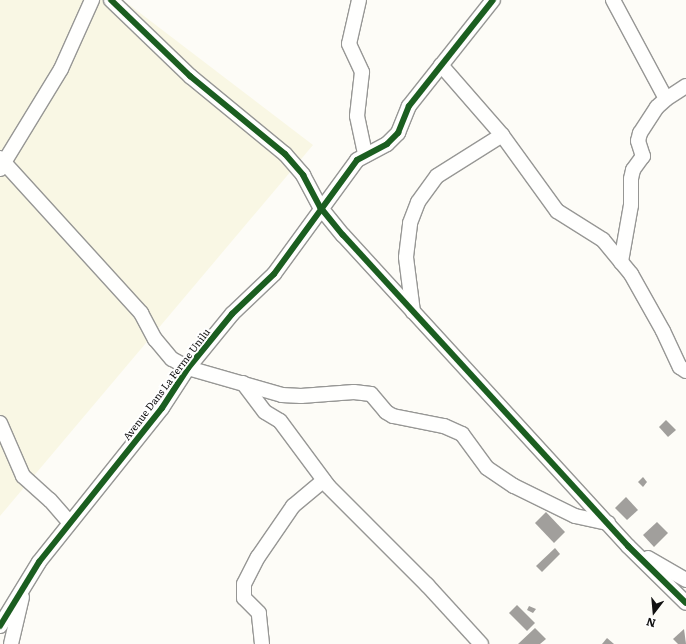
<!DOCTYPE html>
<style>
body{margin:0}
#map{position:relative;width:686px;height:644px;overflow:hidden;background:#fdfcf7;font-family:Literata,serif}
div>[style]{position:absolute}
.farmland>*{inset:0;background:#f9f7e4}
.building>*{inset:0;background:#a19f9c}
.roads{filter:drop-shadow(1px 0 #979795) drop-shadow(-1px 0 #979795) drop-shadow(0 1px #979795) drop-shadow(0 -1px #979795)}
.street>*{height:14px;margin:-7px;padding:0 7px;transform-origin:7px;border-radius:7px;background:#fffffe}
.cycleway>*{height:6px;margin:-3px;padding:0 3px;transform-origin:3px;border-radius:3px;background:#1b5e20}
span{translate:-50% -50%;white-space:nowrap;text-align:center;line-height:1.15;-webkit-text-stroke:4px #fff;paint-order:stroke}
.street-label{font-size:10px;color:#111}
.north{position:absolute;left:634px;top:592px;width:40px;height:40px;-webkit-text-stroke:3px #fff;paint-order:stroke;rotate:196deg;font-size:11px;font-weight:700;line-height:16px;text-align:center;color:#111}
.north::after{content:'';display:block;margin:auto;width:14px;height:18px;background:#111;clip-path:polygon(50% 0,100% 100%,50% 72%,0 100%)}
</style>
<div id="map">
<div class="farmland">
<i style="clip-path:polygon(0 0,123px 0,313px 145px,0 516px)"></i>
</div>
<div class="building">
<i style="clip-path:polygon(666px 420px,676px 430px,668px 437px,659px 427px)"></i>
<i style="clip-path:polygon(643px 477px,647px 482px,643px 487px,638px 482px)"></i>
<i style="clip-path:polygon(626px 497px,638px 510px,627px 520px,615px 508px)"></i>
<i style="clip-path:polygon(546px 512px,565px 532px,554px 543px,535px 523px)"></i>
<i style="clip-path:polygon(657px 522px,668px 533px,654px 547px,643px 535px)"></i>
<i style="clip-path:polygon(555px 548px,560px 554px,542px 572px,536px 566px)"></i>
<i style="clip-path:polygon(517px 605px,535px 623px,527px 631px,509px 613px)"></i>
<i style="clip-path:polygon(529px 606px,536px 609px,533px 613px,527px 610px)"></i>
<i style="clip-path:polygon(535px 628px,546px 639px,540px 644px,518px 644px)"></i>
<i style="clip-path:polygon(684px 629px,686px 644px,678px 644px,673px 639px)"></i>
<i style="clip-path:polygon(607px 638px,614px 644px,602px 644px)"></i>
</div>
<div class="roads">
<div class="street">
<i style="left:111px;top:0;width:110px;rotate:43.9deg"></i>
<i style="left:190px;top:76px;width:123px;rotate:39.4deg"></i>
<i style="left:285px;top:154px;width:28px;rotate:49deg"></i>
<i style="left:303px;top:175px;width:36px;rotate:62deg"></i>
<i style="left:320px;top:207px;width:36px;rotate:51deg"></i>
<i style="left:343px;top:235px;width:422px;rotate:47.5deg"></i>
<i style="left:628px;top:546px;width:81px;rotate:44.5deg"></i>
<i style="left:359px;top:0;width:45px;rotate:102.8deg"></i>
<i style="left:349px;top:44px;width:31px;rotate:65deg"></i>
<i style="left:362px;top:72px;width:44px;rotate:96.5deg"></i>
<i style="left:357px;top:116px;width:40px;rotate:78deg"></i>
<i style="left:613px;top:0;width:112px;rotate:61.8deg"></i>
<i style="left:666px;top:99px;width:12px;rotate:138deg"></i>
<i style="left:657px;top:107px;width:31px;rotate:123deg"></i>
<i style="left:640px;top:133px;width:8px;rotate:104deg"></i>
<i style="left:638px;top:141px;width:16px;rotate:72deg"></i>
<i style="left:643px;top:156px;width:17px;rotate:126deg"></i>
<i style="left:633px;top:170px;width:9px;rotate:103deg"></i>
<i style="left:631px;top:179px;width:26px;rotate:90deg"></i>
<i style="left:631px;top:205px;width:58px;rotate:100deg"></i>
<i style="left:441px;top:65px;width:93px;rotate:48.9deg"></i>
<i style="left:502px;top:135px;width:94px;rotate:54.1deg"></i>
<i style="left:557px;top:211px;width:54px;rotate:32.2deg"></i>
<i style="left:603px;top:240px;width:44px;rotate:50.5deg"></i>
<i style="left:631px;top:274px;width:65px;rotate:60.7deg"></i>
<i style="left:663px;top:331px;width:40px;rotate:65deg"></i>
<i style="left:680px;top:367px;width:7px;rotate:34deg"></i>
<i style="left:666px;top:99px;width:24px;rotate:-33deg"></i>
<i style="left:0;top:158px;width:210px;rotate:47.7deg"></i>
<i style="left:141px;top:313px;width:30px;rotate:62deg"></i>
<i style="left:155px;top:339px;width:26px;rotate:50deg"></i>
<i style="left:172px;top:359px;width:18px;rotate:29deg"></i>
<i style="left:188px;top:368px;width:98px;rotate:16deg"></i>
<i style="left:282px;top:395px;width:19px;rotate:3deg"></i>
<i style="left:301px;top:396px;width:53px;rotate:-4.3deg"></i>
<i style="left:354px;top:392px;width:17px;rotate:7deg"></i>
<i style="left:371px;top:394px;width:23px;rotate:50deg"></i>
<i style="left:386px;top:412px;width:8px;rotate:30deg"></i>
<i style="left:393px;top:416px;width:52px;rotate:11.1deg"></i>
<i style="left:444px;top:426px;width:20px;rotate:24deg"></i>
<i style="left:462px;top:434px;width:42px;rotate:53.7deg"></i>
<i style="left:487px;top:468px;width:32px;rotate:34deg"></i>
<i style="left:514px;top:486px;width:68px;rotate:26.2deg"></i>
<i style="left:575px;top:516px;width:34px;rotate:12deg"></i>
<i style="left:0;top:169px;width:117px;rotate:-58.6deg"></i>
<i style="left:61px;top:69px;width:76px;rotate:-65.8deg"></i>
<i style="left:413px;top:312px;width:55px;rotate:-97.3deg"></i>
<i style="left:406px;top:257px;width:34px;rotate:-83deg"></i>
<i style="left:410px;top:223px;width:22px;rotate:-69deg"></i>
<i style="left:418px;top:202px;width:32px;rotate:-54deg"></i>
<i style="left:437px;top:176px;width:77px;rotate:-32.2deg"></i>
<i style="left:243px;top:383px;width:36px;rotate:53deg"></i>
<i style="left:265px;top:412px;width:17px;rotate:31deg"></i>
<i style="left:280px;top:421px;width:82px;rotate:53.4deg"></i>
<i style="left:329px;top:487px;width:139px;rotate:45deg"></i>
<i style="left:427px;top:585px;width:80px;rotate:47.5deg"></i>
<i style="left:0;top:423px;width:58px;rotate:66.5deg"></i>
<i style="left:23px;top:476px;width:36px;rotate:42deg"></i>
<i style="left:50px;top:500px;width:30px;rotate:49deg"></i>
<i style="left:648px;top:558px;width:44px;rotate:30.1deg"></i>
<i style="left:0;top:626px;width:75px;rotate:-58.6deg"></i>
<i style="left:39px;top:562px;width:197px;rotate:-51.4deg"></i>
<i style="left:162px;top:408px;width:48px;rotate:-57deg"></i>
<i style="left:188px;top:368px;width:70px;rotate:-50.8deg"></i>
<i style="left:232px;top:314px;width:58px;rotate:-43.6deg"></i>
<i style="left:274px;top:274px;width:141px;rotate:-53.9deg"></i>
<i style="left:357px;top:160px;width:34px;rotate:-28deg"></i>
<i style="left:387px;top:144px;width:16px;rotate:-45deg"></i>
<i style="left:398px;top:133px;width:29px;rotate:-68deg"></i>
<i style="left:409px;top:106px;width:135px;rotate:-51.6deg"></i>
<i style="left:11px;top:644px;width:48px;rotate:-76.8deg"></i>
<i style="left:262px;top:644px;width:31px;rotate:-96deg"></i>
<i style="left:259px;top:613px;width:21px;rotate:-135deg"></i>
<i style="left:244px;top:598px;width:14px;rotate:-90deg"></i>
<i style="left:244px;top:584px;width:30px;rotate:-63deg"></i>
<i style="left:258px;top:557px;width:62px;rotate:-55.5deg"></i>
<i style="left:293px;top:506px;width:40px;rotate:-40deg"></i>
</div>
</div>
<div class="cycleway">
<i style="left:111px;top:0;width:110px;rotate:43.9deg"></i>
<i style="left:190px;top:76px;width:123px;rotate:39.4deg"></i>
<i style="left:285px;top:154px;width:28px;rotate:49deg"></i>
<i style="left:303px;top:175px;width:36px;rotate:62deg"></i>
<i style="left:320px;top:207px;width:36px;rotate:51deg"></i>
<i style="left:343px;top:235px;width:422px;rotate:47.5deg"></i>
<i style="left:628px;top:546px;width:81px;rotate:44.5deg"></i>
<i style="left:0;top:626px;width:75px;rotate:-58.6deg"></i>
<i style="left:39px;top:562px;width:197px;rotate:-51.4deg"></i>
<i style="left:162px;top:408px;width:48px;rotate:-57deg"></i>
<i style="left:188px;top:368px;width:70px;rotate:-50.8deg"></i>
<i style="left:232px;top:314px;width:58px;rotate:-43.6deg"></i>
<i style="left:274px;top:274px;width:141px;rotate:-53.9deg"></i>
<i style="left:357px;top:160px;width:34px;rotate:-28deg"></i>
<i style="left:387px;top:144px;width:16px;rotate:-45deg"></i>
<i style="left:398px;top:133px;width:29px;rotate:-68deg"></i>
<i style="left:409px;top:106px;width:135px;rotate:-51.6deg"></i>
</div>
<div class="street-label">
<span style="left:166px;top:384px;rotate:-53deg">Avenue Dans La Ferme Unilu</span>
</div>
<div class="north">N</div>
</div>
